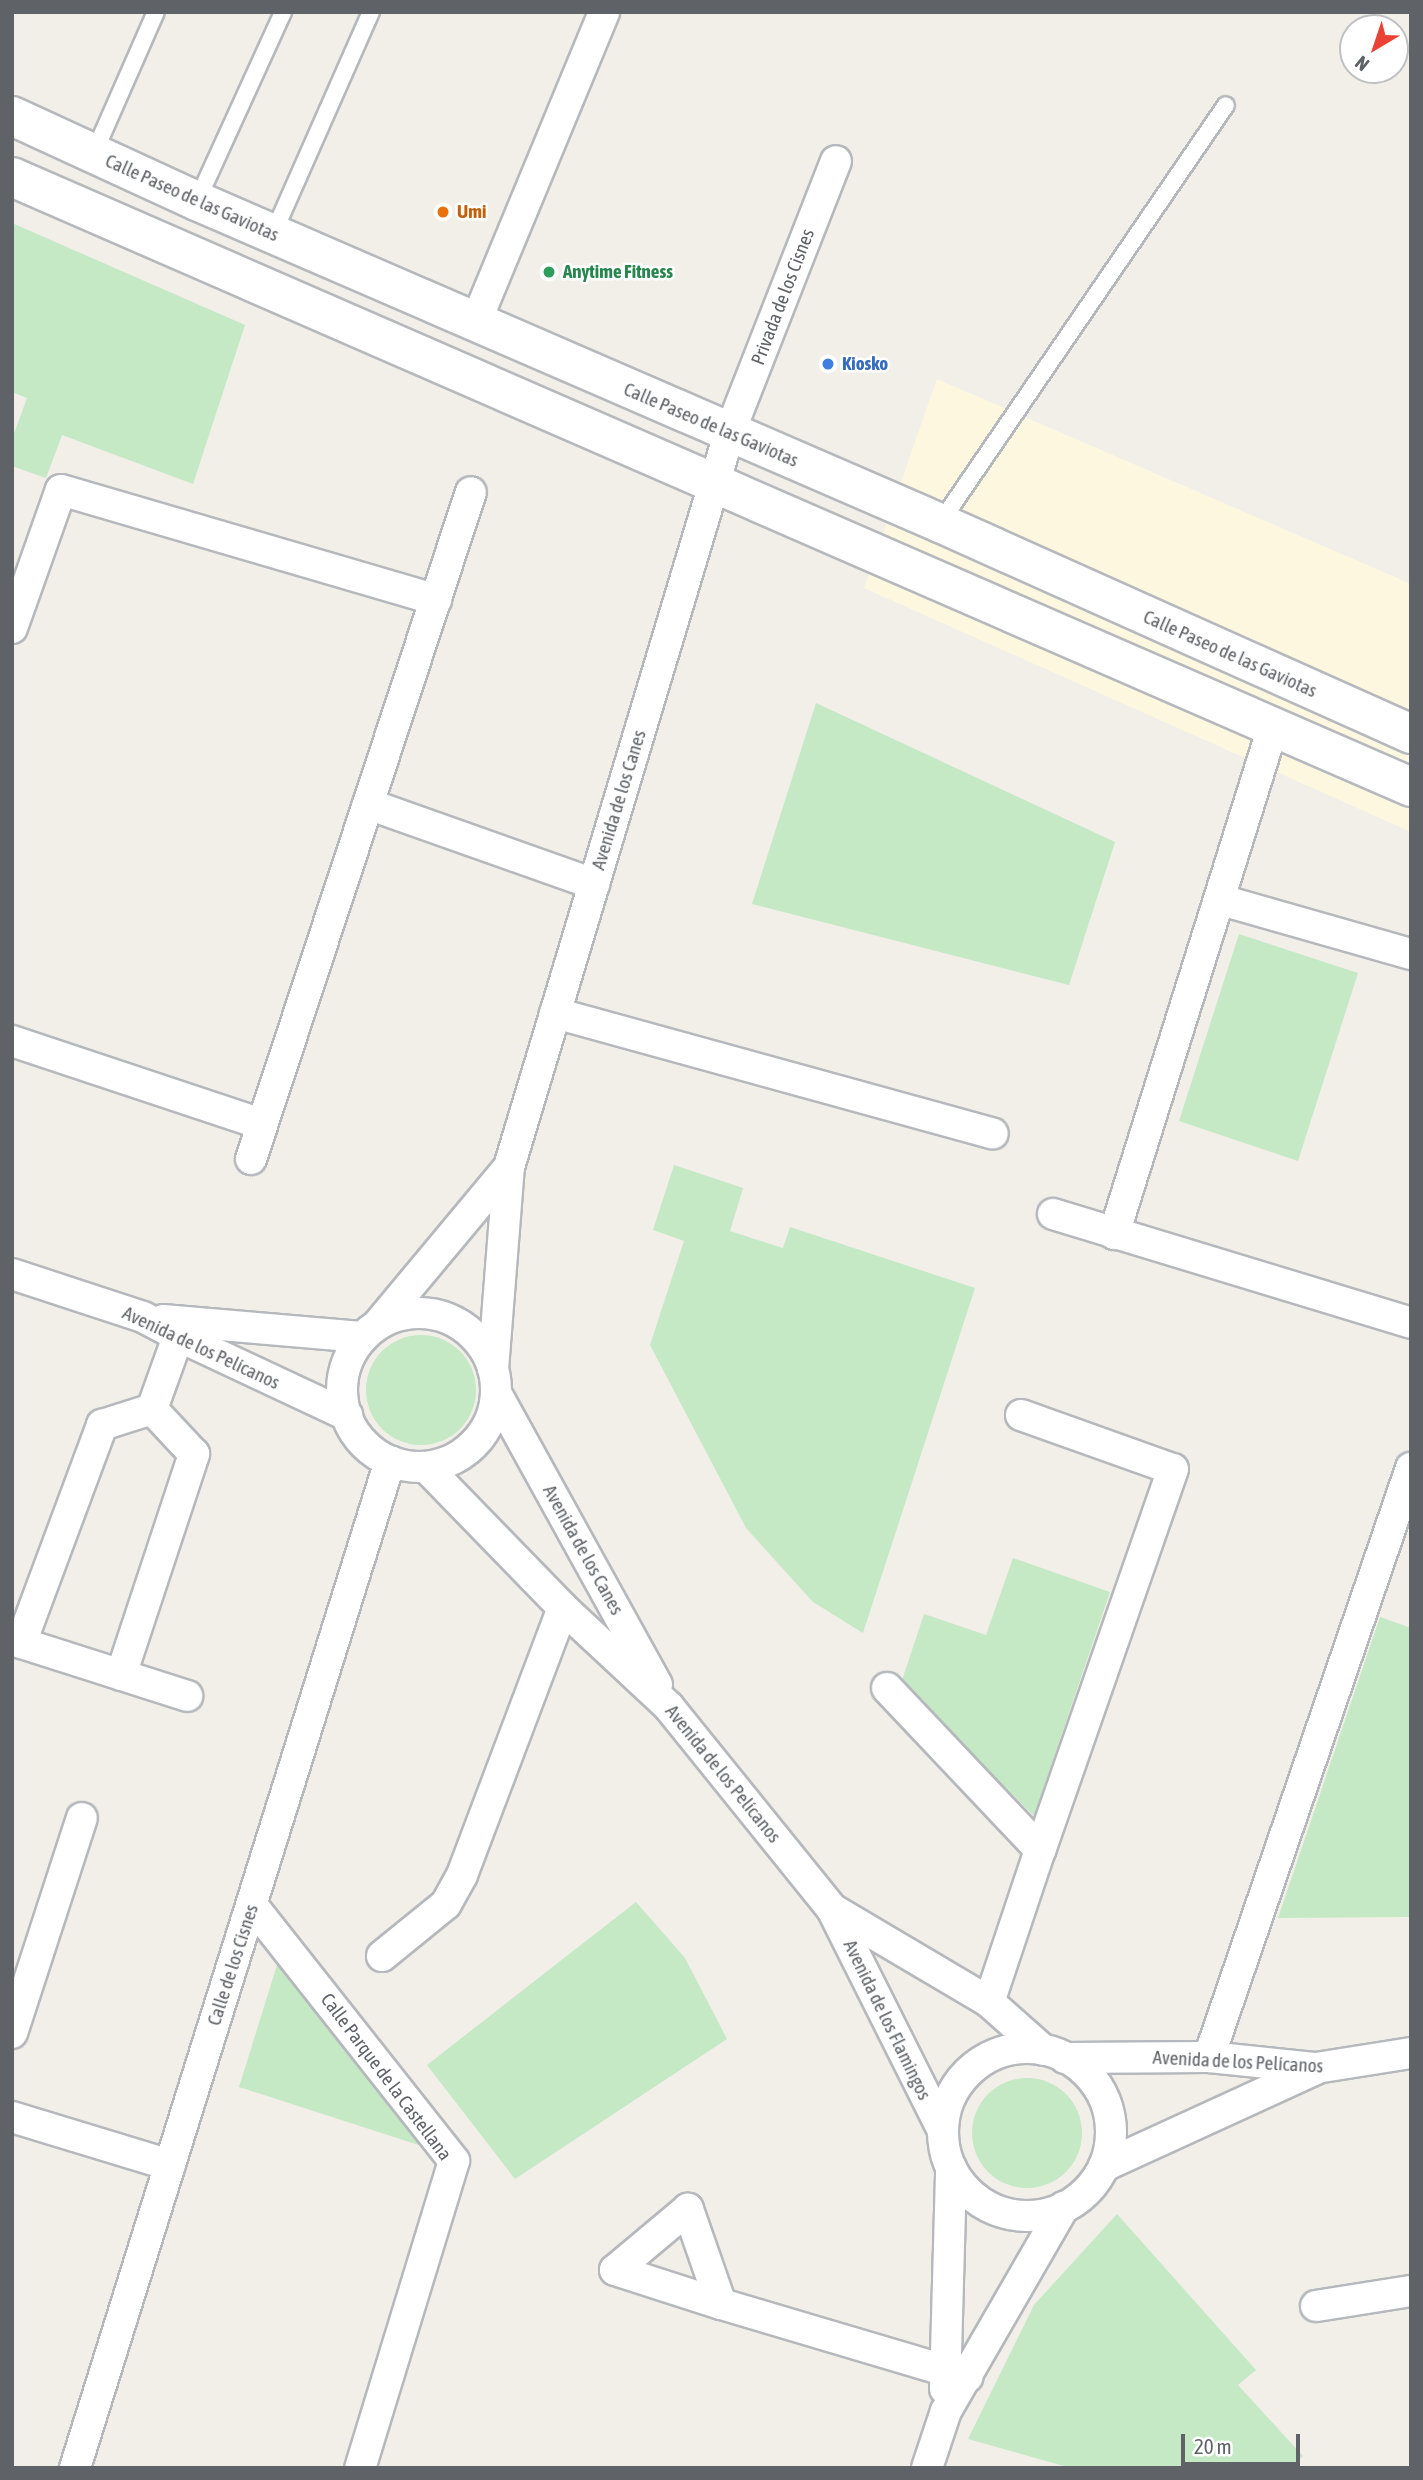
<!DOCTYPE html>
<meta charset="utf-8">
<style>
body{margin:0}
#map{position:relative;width:1423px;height:2480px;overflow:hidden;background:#f1efe8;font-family:"Asap Condensed",sans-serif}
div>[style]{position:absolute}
.commercial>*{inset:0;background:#fef7e0}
.green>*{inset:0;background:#c5e8c5}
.round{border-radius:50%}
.roads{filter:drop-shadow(2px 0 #b5b8bc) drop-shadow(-2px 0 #b5b8bc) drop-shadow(0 2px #b5b8bc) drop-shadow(0 -2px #b5b8bc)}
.lane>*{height:16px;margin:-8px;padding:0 8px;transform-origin:8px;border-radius:8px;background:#fff}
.street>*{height:30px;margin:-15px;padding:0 15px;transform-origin:15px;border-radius:15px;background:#fff}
.street>.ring{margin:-15px;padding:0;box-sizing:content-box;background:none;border:30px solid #fff;border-radius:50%}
.secondary>*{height:38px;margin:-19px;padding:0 19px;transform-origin:19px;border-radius:19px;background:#fff}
.dots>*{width:19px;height:19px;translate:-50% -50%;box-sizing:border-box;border:4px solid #fff;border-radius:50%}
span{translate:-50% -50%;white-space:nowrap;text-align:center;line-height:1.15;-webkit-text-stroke:5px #fff;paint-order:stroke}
.street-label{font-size:19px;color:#5f6368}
.food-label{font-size:19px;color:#c56008;font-weight:700}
.left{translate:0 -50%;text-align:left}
.leisure-label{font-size:19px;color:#27864d;font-weight:700}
.shop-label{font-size:19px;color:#366cbe;font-weight:700}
.frame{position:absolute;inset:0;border:14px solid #5f6368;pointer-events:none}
.north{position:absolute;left:1339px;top:14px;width:70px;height:70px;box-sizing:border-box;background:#fff;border:2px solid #bfc1c3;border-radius:50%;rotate:219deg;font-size:19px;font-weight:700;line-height:28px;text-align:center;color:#5f6368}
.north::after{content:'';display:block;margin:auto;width:24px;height:32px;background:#ea4335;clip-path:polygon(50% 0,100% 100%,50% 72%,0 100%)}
.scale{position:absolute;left:1181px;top:2434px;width:119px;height:32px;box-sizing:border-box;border:4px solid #5f6368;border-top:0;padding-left:9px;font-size:21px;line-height:24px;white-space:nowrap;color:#5f6368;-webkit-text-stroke:5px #fff;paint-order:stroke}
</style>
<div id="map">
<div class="commercial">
<i style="clip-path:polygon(937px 379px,1411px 584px,1411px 832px,864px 588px)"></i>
</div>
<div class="green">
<i style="clip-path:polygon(12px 223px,245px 325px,193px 484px,62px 435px,46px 478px,12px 466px,12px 439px,27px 398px,12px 392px)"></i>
<i style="clip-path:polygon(816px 703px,1115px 842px,1069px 985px,752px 904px)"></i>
<i style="clip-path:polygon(1239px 934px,1358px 973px,1298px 1161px,1179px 1121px)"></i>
<i style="clip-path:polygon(674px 1165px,743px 1188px,730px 1231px,783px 1248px,790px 1227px,975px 1288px,863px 1633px,813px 1602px,746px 1528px,650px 1345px,684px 1241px,653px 1230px)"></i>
<i class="round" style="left:366px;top:1335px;width:110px;height:110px"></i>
<i style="clip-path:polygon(1013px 1558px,1110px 1592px,1034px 1816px,901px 1683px,924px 1614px,986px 1635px)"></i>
<i style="clip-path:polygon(1380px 1617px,1411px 1628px,1411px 1917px,1278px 1918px)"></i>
<i style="clip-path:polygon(636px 1902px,685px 1958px,727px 2039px,515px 2179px,427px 2065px)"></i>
<i style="clip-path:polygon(278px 1962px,428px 2148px,239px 2087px)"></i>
<i class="round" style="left:972px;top:2078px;width:110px;height:110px"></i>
<i style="clip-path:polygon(1117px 2214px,1256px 2370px,1238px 2385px,1303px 2456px,1290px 2468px,1071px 2468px,968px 2439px,1034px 2305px)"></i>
</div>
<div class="roads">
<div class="lane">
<i style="left:94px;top:153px;width:154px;rotate:-66.3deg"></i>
<i style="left:197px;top:201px;width:208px;rotate:-65.5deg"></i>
<i style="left:273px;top:234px;width:243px;rotate:-66.2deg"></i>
<i style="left:940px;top:523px;width:506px;rotate:-55.62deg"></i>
</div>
<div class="street">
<i style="left:475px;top:324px;width:338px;rotate:-67.5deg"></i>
<i style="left:12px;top:628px;width:146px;rotate:-70.5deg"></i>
<i style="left:61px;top:490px;width:391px;rotate:16.3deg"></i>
<i style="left:368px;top:804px;width:240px;rotate:19.5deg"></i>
<i style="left:1221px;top:900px;width:198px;rotate:15.9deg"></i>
<i style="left:555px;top:1013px;width:454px;rotate:15.4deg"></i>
<i style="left:12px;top:1041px;width:263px;rotate:18.4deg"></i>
<i style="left:251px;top:1159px;width:702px;rotate:-71.75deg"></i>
<i style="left:1053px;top:1214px;width:374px;rotate:16.9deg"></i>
<i style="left:1114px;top:1234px;width:531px;rotate:-72.59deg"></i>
<i style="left:12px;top:1274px;width:138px;rotate:18.2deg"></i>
<i style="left:143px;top:1317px;width:40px;rotate:28deg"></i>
<i style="left:178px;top:1336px;width:187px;rotate:25.1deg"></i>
<i class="ring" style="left:342px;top:1313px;width:124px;height:124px"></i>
<i style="left:163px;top:1320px;width:199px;rotate:4.9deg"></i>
<i style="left:379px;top:1323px;width:203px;rotate:-50.2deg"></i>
<i style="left:493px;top:1369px;width:203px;rotate:-85.5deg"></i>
<i style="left:509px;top:1167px;width:765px;rotate:-73.29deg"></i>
<i style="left:729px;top:434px;width:293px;rotate:-68.6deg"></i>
<i style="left:496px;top:1393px;width:333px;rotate:61.1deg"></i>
<i style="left:152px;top:1409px;width:91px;rotate:-70.2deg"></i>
<i style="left:1021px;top:1415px;width:161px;rotate:19.6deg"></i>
<i style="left:1173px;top:1469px;width:404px;rotate:109.2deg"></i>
<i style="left:426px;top:1467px;width:197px;rotate:45.8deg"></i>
<i style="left:563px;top:1608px;width:145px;rotate:43deg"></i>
<i style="left:669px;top:1707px;width:260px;rotate:51.1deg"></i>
<i style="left:832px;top:1909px;width:182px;rotate:30.6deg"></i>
<i style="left:989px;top:2002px;width:72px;rotate:41.6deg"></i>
<i style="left:12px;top:1640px;width:184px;rotate:17.7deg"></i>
<i style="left:21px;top:1643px;width:233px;rotate:-69.6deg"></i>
<i style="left:102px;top:1425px;width:52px;rotate:-17.7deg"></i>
<i style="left:121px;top:1675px;width:233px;rotate:-71.7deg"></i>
<i style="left:194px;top:1454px;width:62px;rotate:-133deg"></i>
<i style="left:887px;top:1688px;width:223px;rotate:46.6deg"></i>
<i style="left:1040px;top:1850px;width:160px;rotate:108.5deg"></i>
<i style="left:252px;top:1905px;width:326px;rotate:51.7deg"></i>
<i style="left:454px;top:2161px;width:321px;rotate:107deg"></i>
<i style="left:832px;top:1909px;width:248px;rotate:63.4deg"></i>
<i style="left:382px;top:1956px;width:82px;rotate:-39.1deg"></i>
<i style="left:446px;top:1904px;width:33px;rotate:-61deg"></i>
<i style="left:462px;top:1875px;width:285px;rotate:-69.3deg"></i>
<i style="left:12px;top:2033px;width:226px;rotate:-72deg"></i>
<i class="ring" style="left:943px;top:2048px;width:138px;height:138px"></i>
<i style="left:1209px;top:2057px;width:623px;rotate:-71.07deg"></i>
<i style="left:1065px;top:2058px;width:144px;rotate:-0.4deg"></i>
<i style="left:1209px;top:2057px;width:108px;rotate:5.9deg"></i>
<i style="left:1316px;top:2068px;width:96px;rotate:-9deg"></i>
<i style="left:12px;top:2117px;width:165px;rotate:16.9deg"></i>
<i style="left:1104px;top:2166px;width:233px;rotate:-24.6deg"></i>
<i style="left:721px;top:2304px;width:101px;rotate:-109.2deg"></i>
<i style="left:688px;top:2209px;width:95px;rotate:140.1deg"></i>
<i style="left:615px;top:2270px;width:111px;rotate:17.8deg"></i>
<i style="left:721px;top:2304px;width:257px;rotate:16.5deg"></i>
<i style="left:1316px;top:2306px;width:96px;rotate:-9deg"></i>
<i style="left:945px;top:2389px;width:221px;rotate:-88.4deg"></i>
<i style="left:75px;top:2468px;width:1055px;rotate:-72.63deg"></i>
<i style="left:927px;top:2468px;width:60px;rotate:-71.6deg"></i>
<i style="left:946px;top:2411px;width:236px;rotate:-60deg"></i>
</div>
<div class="secondary">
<i style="left:12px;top:116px;width:204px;rotate:24.7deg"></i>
<i style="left:197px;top:201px;width:810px;rotate:23.43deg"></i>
<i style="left:940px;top:523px;width:516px;rotate:24.13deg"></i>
<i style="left:12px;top:177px;width:1526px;rotate:23.56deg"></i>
</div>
</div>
<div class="dots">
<i style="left:443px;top:212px;background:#e8710a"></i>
<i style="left:549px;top:272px;background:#2e9e5b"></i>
<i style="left:828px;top:364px;background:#3f7fe0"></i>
</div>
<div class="street-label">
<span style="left:192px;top:198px;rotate:24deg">Calle Paseo de las Gaviotas</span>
<span style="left:783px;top:297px;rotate:-69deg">Privada de los Cisnes</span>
<span style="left:711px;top:425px;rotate:23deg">Calle Paseo de las Gaviotas</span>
<span style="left:1230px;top:654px;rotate:24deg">Calle Paseo de las Gaviotas</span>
<span style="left:619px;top:800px;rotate:-73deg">Avenida de los Canes</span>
<span style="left:201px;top:1348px;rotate:25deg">Avenida de los Pelícanos</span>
<span style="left:583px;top:1550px;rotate:61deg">Avenida de los Canes</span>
<span style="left:723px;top:1774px;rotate:51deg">Avenida de los Pelícanos</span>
<span style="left:233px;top:1965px;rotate:-72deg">Calle de los Cisnes</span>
<span style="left:887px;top:2020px;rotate:64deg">Avenida de los Flamingos</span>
<span style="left:1238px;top:2062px;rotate:3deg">Avenida de los Pelícanos</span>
<span style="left:386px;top:2077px;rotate:53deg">Calle Parque de la Castellana</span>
</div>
<div class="food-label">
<span class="left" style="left:457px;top:212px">Umi</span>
</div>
<div class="leisure-label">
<span class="left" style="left:563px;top:272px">Anytime Fitness</span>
</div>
<div class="shop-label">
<span class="left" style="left:842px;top:364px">Kiosko</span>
</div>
<div class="frame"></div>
<div class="north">N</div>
<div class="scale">20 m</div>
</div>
